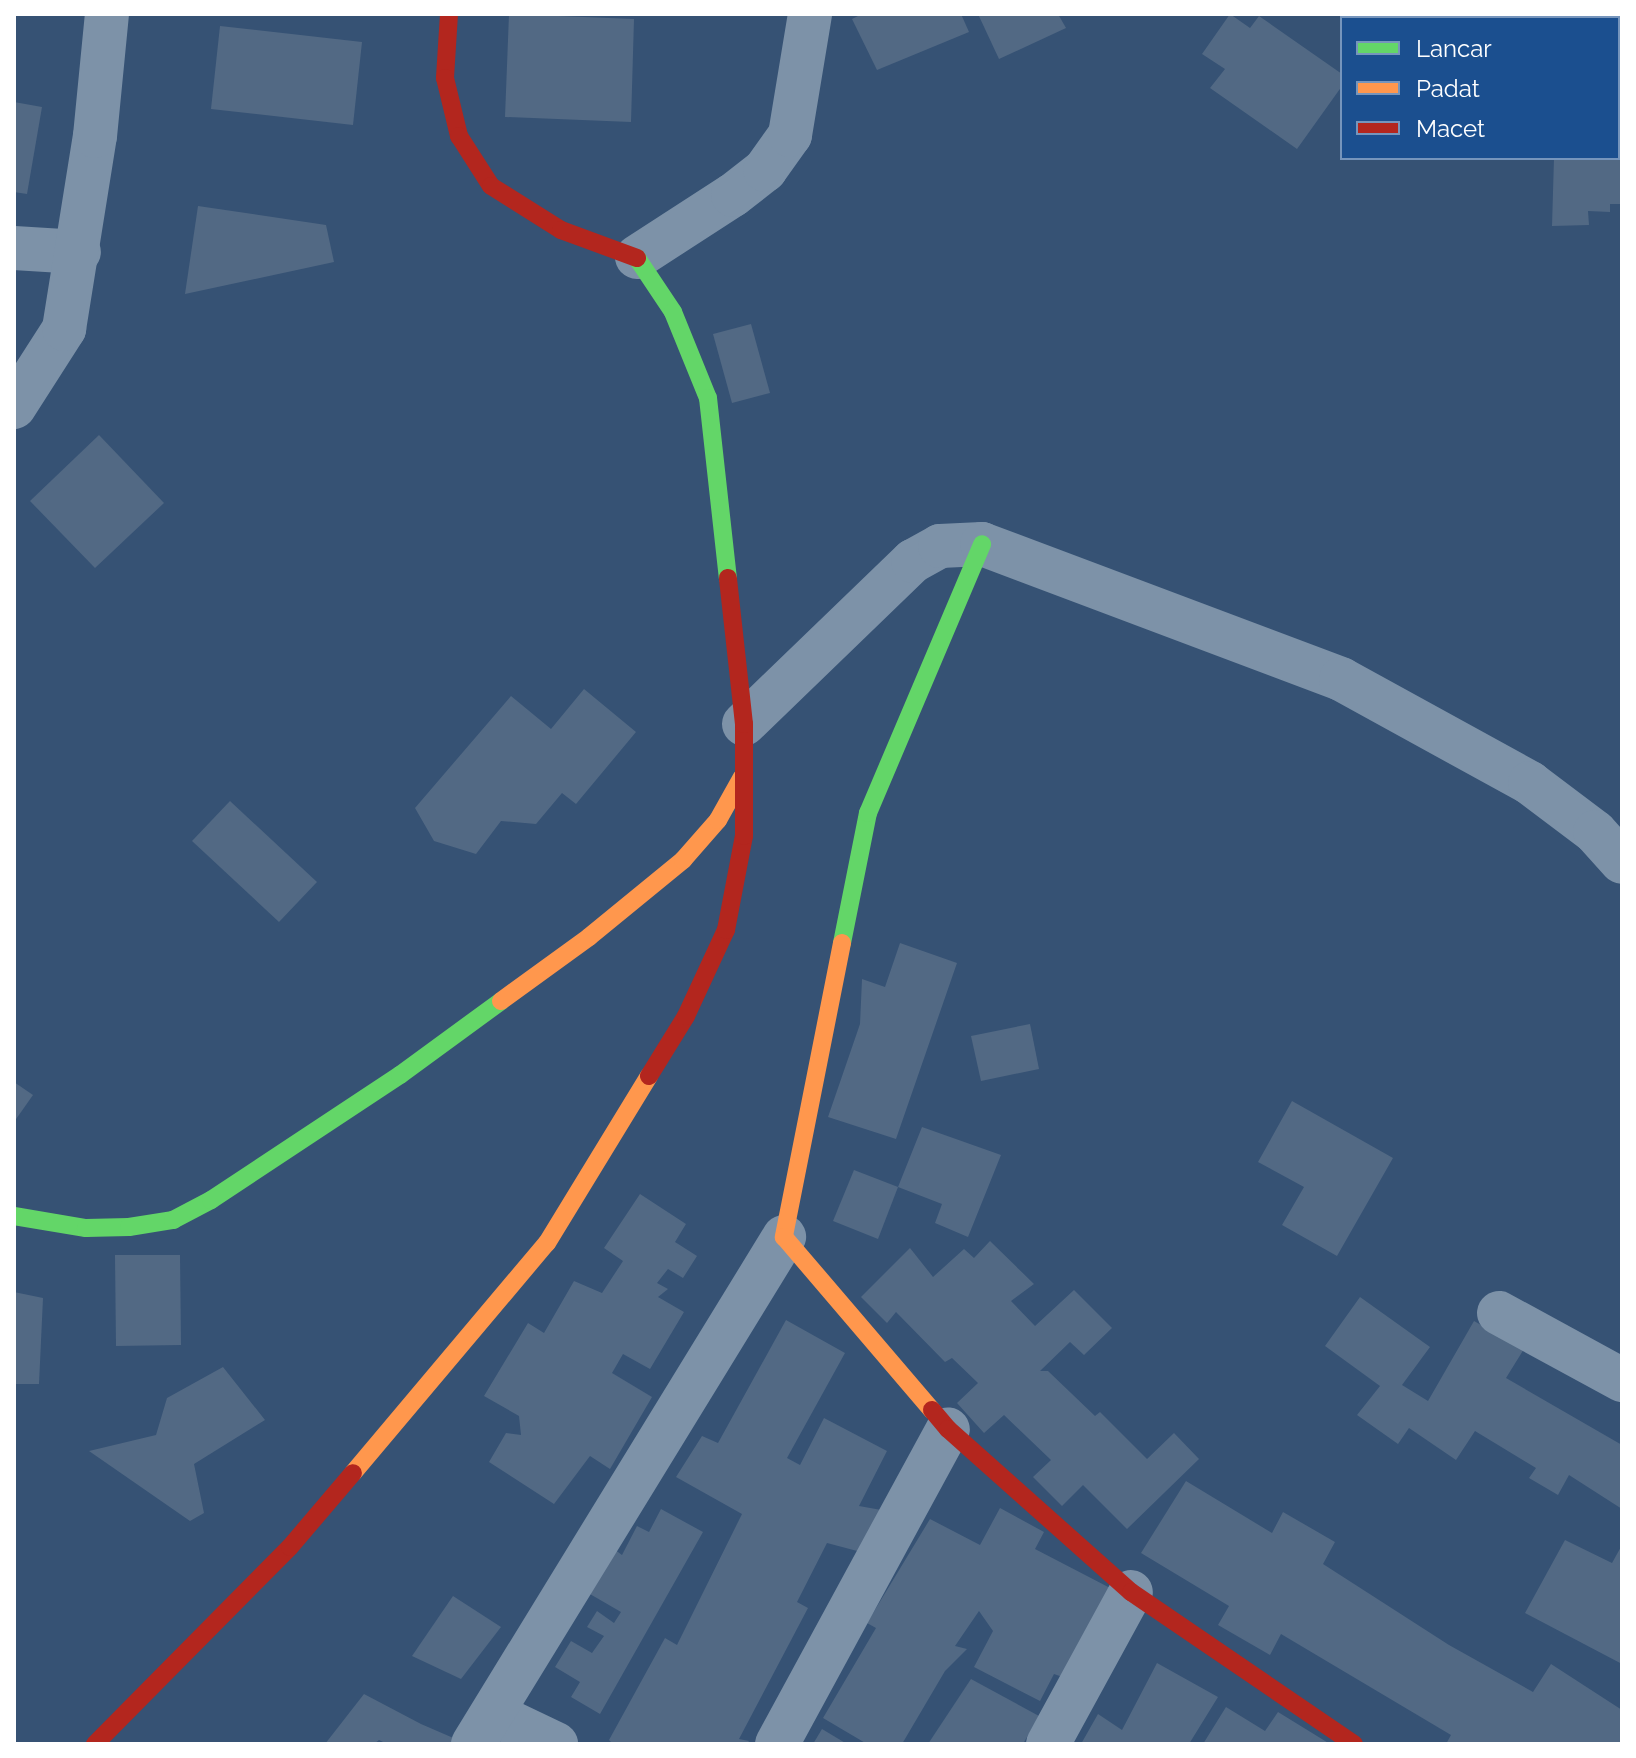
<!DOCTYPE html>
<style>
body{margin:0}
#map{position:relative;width:1636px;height:1758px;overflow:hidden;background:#365274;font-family:Raleway,sans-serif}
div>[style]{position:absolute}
.building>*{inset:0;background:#526984}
.street>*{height:44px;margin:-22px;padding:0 22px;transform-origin:22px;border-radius:22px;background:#7d92a8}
.fast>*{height:18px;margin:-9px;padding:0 9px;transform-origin:9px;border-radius:9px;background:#63d668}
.slow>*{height:18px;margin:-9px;padding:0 9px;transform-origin:9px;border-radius:9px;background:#ff974d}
.jam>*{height:18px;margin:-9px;padding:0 9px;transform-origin:9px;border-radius:9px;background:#b3261e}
span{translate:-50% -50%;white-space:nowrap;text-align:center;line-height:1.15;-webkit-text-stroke:7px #1b4f8f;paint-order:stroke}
.frame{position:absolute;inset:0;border:16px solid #fff;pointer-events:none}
.legend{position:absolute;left:1340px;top:16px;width:280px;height:144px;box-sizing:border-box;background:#1b4f8f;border:2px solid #7695bc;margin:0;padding:10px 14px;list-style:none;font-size:24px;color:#fff}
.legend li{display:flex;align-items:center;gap:16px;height:40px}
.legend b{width:40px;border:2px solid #7695bc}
</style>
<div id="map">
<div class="building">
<i style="clip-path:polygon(509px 14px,634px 19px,631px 122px,505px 117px)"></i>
<i style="clip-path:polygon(862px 14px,961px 14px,969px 32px,877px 70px,852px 19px)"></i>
<i style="clip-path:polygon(978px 14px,1058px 14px,1066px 28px,999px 59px)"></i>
<i style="clip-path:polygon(1230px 14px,1250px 28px,1259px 16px,1342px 74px,1342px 86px,1297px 149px,1210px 88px,1225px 69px,1202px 54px)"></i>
<i style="clip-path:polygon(1596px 14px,1622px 14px,1622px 39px,1618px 39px,1618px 18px,1596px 18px)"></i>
<i style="clip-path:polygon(220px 26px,362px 42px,353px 125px,211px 109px)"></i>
<i style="clip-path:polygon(14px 102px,42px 107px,27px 194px,14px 192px)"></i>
<i style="clip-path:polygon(1618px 156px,1622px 156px,1622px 204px,1610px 204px,1610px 212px,1588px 211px,1589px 225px,1552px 226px,1554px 158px)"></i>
<i style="clip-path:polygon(198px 206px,326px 225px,334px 262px,185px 294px)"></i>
<i style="clip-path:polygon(751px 324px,770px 393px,732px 403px,713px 334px)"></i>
<i style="clip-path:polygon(99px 435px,164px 503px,95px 568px,30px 501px)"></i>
<i style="clip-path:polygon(584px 689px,636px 732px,576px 804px,562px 793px,536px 824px,501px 821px,476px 854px,434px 841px,415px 808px,511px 696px,551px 729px)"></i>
<i style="clip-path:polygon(230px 801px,317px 882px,279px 922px,192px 841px)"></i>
<i style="clip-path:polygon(900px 943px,957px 963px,896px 1139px,828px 1117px,860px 1024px,862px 979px,885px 987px)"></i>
<i style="clip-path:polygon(1030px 1024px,1039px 1069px,981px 1081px,971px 1036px)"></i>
<i style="clip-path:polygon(14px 1082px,33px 1095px,14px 1122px)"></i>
<i style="clip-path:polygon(1292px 1101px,1393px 1158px,1337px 1256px,1282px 1225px,1304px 1187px,1258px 1162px)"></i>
<i style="clip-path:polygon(922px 1127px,1001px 1155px,968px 1237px,935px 1223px,942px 1204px,898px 1187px)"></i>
<i style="clip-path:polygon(854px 1170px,898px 1187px,878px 1239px,833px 1221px)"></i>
<i style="clip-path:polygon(640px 1194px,686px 1224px,675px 1242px,697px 1256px,683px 1278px,668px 1269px,657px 1283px,668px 1289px,658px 1297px,684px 1312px,650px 1369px,623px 1354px,612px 1373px,652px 1397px,610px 1469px,590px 1456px,554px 1504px,489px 1462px,506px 1433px,521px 1435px,519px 1416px,484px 1396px,528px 1323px,544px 1333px,574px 1281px,602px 1293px,623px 1261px,604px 1248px)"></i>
<i style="clip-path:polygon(990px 1241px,1034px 1284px,1011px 1301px,1035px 1326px,1074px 1290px,1112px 1328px,1084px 1355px,1070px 1342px,1040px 1371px,1048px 1371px,1095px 1416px,1100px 1412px,1147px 1459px,1174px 1433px,1199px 1459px,1127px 1529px,1083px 1485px,1062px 1506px,1033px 1477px,1051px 1460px,1004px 1415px,984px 1433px,957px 1403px,978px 1383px,952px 1358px,945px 1362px,896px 1312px,887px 1323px,861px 1297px,910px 1248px,933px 1277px,964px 1249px,974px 1258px)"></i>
<i style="clip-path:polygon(115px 1255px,180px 1255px,181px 1345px,116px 1346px)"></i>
<i style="clip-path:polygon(14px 1292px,43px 1298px,39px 1384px,14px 1384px)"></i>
<i style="clip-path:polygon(1360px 1297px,1430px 1347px,1402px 1385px,1428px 1401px,1474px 1321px,1524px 1349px,1506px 1378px,1622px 1445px,1622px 1509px,1569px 1475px,1558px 1495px,1529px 1478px,1536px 1468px,1475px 1431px,1456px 1460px,1409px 1428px,1398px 1444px,1357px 1415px,1380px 1386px,1325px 1346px)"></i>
<i style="clip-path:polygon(786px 1320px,845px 1353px,787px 1458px,800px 1465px,824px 1418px,887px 1451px,859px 1506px,887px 1511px,861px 1552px,827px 1543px,797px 1602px,808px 1608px,739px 1739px,749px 1741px,747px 1744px,613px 1744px,609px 1740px,665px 1638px,677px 1645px,742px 1514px,676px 1477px,702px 1436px,718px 1443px)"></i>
<i style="clip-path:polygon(223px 1367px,265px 1420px,194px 1464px,204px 1513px,190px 1521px,89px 1451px,156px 1435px,167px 1398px)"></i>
<i style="clip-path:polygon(1186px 1481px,1272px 1533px,1283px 1512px,1335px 1542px,1323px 1564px,1449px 1645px,1533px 1692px,1551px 1664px,1622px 1710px,1622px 1744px,1446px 1744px,1451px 1735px,1281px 1634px,1270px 1655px,1218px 1625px,1229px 1606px,1141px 1553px)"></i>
<i style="clip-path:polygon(1000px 1508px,1044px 1532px,1035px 1549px,1114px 1590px,1071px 1680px,1054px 1674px,1040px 1701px,974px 1667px,993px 1631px,979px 1611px,955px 1646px,967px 1649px,945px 1671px,902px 1744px,867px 1744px,823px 1718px,876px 1628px,867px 1623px,930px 1519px,980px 1545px)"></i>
<i style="clip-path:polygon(661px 1509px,703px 1532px,600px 1714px,571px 1697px,580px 1682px,555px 1667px,571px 1641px,592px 1653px,604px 1636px,587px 1627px,597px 1611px,614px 1623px,621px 1612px,583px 1590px,610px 1546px,622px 1555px,637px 1526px,649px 1532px)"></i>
<i style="clip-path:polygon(1565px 1540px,1612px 1563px,1622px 1545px,1622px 1664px,1525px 1613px)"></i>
<i style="clip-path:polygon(453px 1596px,501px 1627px,461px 1679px,412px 1656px)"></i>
<i style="clip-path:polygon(1157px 1663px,1218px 1697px,1189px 1744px,1081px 1744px,1098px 1714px,1122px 1730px)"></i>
<i style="clip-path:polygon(971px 1679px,1039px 1716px,1023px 1744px,928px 1744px)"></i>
<i style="clip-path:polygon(364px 1694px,421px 1724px,458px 1740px,455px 1744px,387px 1744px,379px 1740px,374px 1744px,325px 1744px)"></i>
<i style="clip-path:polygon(1226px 1707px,1265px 1731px,1278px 1712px,1330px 1744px,1203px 1744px)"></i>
<i style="clip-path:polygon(822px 1729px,847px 1744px,813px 1744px)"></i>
</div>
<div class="street">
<i style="left:1567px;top:14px;width:4px;rotate:90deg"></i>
<i style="left:1618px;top:82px;width:4px"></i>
<i style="left:14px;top:248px;width:65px;rotate:3.5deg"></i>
<i style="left:637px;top:257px;width:114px;rotate:-32.9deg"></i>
<i style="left:733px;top:195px;width:41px;rotate:-38deg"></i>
<i style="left:765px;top:170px;width:43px;rotate:-54.5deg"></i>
<i style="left:790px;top:135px;width:123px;rotate:-80.6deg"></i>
<i style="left:14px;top:407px;width:93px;rotate:-57.3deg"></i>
<i style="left:64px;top:329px;width:195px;rotate:-80.9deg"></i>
<i style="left:95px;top:136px;width:123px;rotate:-84.4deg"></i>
<i style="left:744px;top:724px;width:235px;rotate:-44deg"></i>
<i style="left:913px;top:561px;width:31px;rotate:-29deg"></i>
<i style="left:940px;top:546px;width:42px;rotate:-2.7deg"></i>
<i style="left:982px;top:544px;width:384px;rotate:20.6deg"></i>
<i style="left:1341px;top:679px;width:216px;rotate:28.8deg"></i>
<i style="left:1530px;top:783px;width:81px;rotate:37deg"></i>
<i style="left:1595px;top:832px;width:40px;rotate:48deg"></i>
<i style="left:1499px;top:1313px;width:140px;rotate:28.6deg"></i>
<i style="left:493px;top:1714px;width:70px;rotate:25.5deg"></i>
<i style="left:473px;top:1744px;width:595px;rotate:-58.47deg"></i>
<i style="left:777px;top:1744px;width:358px;rotate:-61.5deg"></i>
<i style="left:1048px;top:1744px;width:173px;rotate:-61.4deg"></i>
</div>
<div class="fast">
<i style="left:637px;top:258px;width:65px;rotate:56.3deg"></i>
<i style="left:673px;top:312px;width:93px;rotate:67.9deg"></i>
<i style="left:708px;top:398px;width:181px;rotate:83.7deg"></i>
<i style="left:842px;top:943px;width:133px;rotate:-78.7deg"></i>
<i style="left:868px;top:813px;width:292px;rotate:-67deg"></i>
<i style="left:14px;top:1216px;width:73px;rotate:9.5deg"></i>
<i style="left:86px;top:1228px;width:43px;rotate:-1.3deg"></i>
<i style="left:129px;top:1227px;width:45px;rotate:-9deg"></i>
<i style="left:173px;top:1220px;width:43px;rotate:-27.8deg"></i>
<i style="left:211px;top:1200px;width:227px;rotate:-33.5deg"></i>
<i style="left:400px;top:1075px;width:125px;rotate:-36.2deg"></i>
</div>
<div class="slow">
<i style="left:842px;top:943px;width:300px;rotate:101.2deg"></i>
<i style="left:784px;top:1237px;width:228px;rotate:49.5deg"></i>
<i style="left:501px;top:1001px;width:109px;rotate:-36deg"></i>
<i style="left:589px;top:937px;width:122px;rotate:-39.3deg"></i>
<i style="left:683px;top:860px;width:53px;rotate:-48.8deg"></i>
<i style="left:718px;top:820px;width:49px;rotate:-60.8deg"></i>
<i style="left:353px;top:1473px;width:301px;rotate:-49.9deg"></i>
<i style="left:547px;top:1243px;width:196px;rotate:-58.6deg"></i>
</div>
<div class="jam">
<i style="left:449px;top:14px;width:64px;rotate:93.6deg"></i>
<i style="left:445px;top:78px;width:60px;rotate:76.4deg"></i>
<i style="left:459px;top:136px;width:59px;rotate:57.4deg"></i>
<i style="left:491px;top:186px;width:83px;rotate:32.2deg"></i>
<i style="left:561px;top:230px;width:81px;rotate:20.2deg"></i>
<i style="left:649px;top:1076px;width:70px;rotate:-58.3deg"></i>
<i style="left:686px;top:1016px;width:95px;rotate:-65.1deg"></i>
<i style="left:726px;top:930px;width:96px;rotate:-79.2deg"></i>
<i style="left:744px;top:836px;width:112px;rotate:-90deg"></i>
<i style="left:744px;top:724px;width:147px;rotate:-96.3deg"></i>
<i style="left:932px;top:1410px;width:25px;rotate:50deg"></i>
<i style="left:948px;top:1429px;width:245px;rotate:41.7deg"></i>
<i style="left:1131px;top:1592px;width:270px;rotate:34.3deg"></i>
<i style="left:95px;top:1744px;width:277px;rotate:-45.3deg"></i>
<i style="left:290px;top:1547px;width:97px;rotate:-49.6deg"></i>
</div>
<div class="frame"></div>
<ul class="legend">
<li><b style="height:10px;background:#63d668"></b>Lancar</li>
<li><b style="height:10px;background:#ff974d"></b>Padat</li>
<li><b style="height:10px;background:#b3261e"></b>Macet</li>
</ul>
</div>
